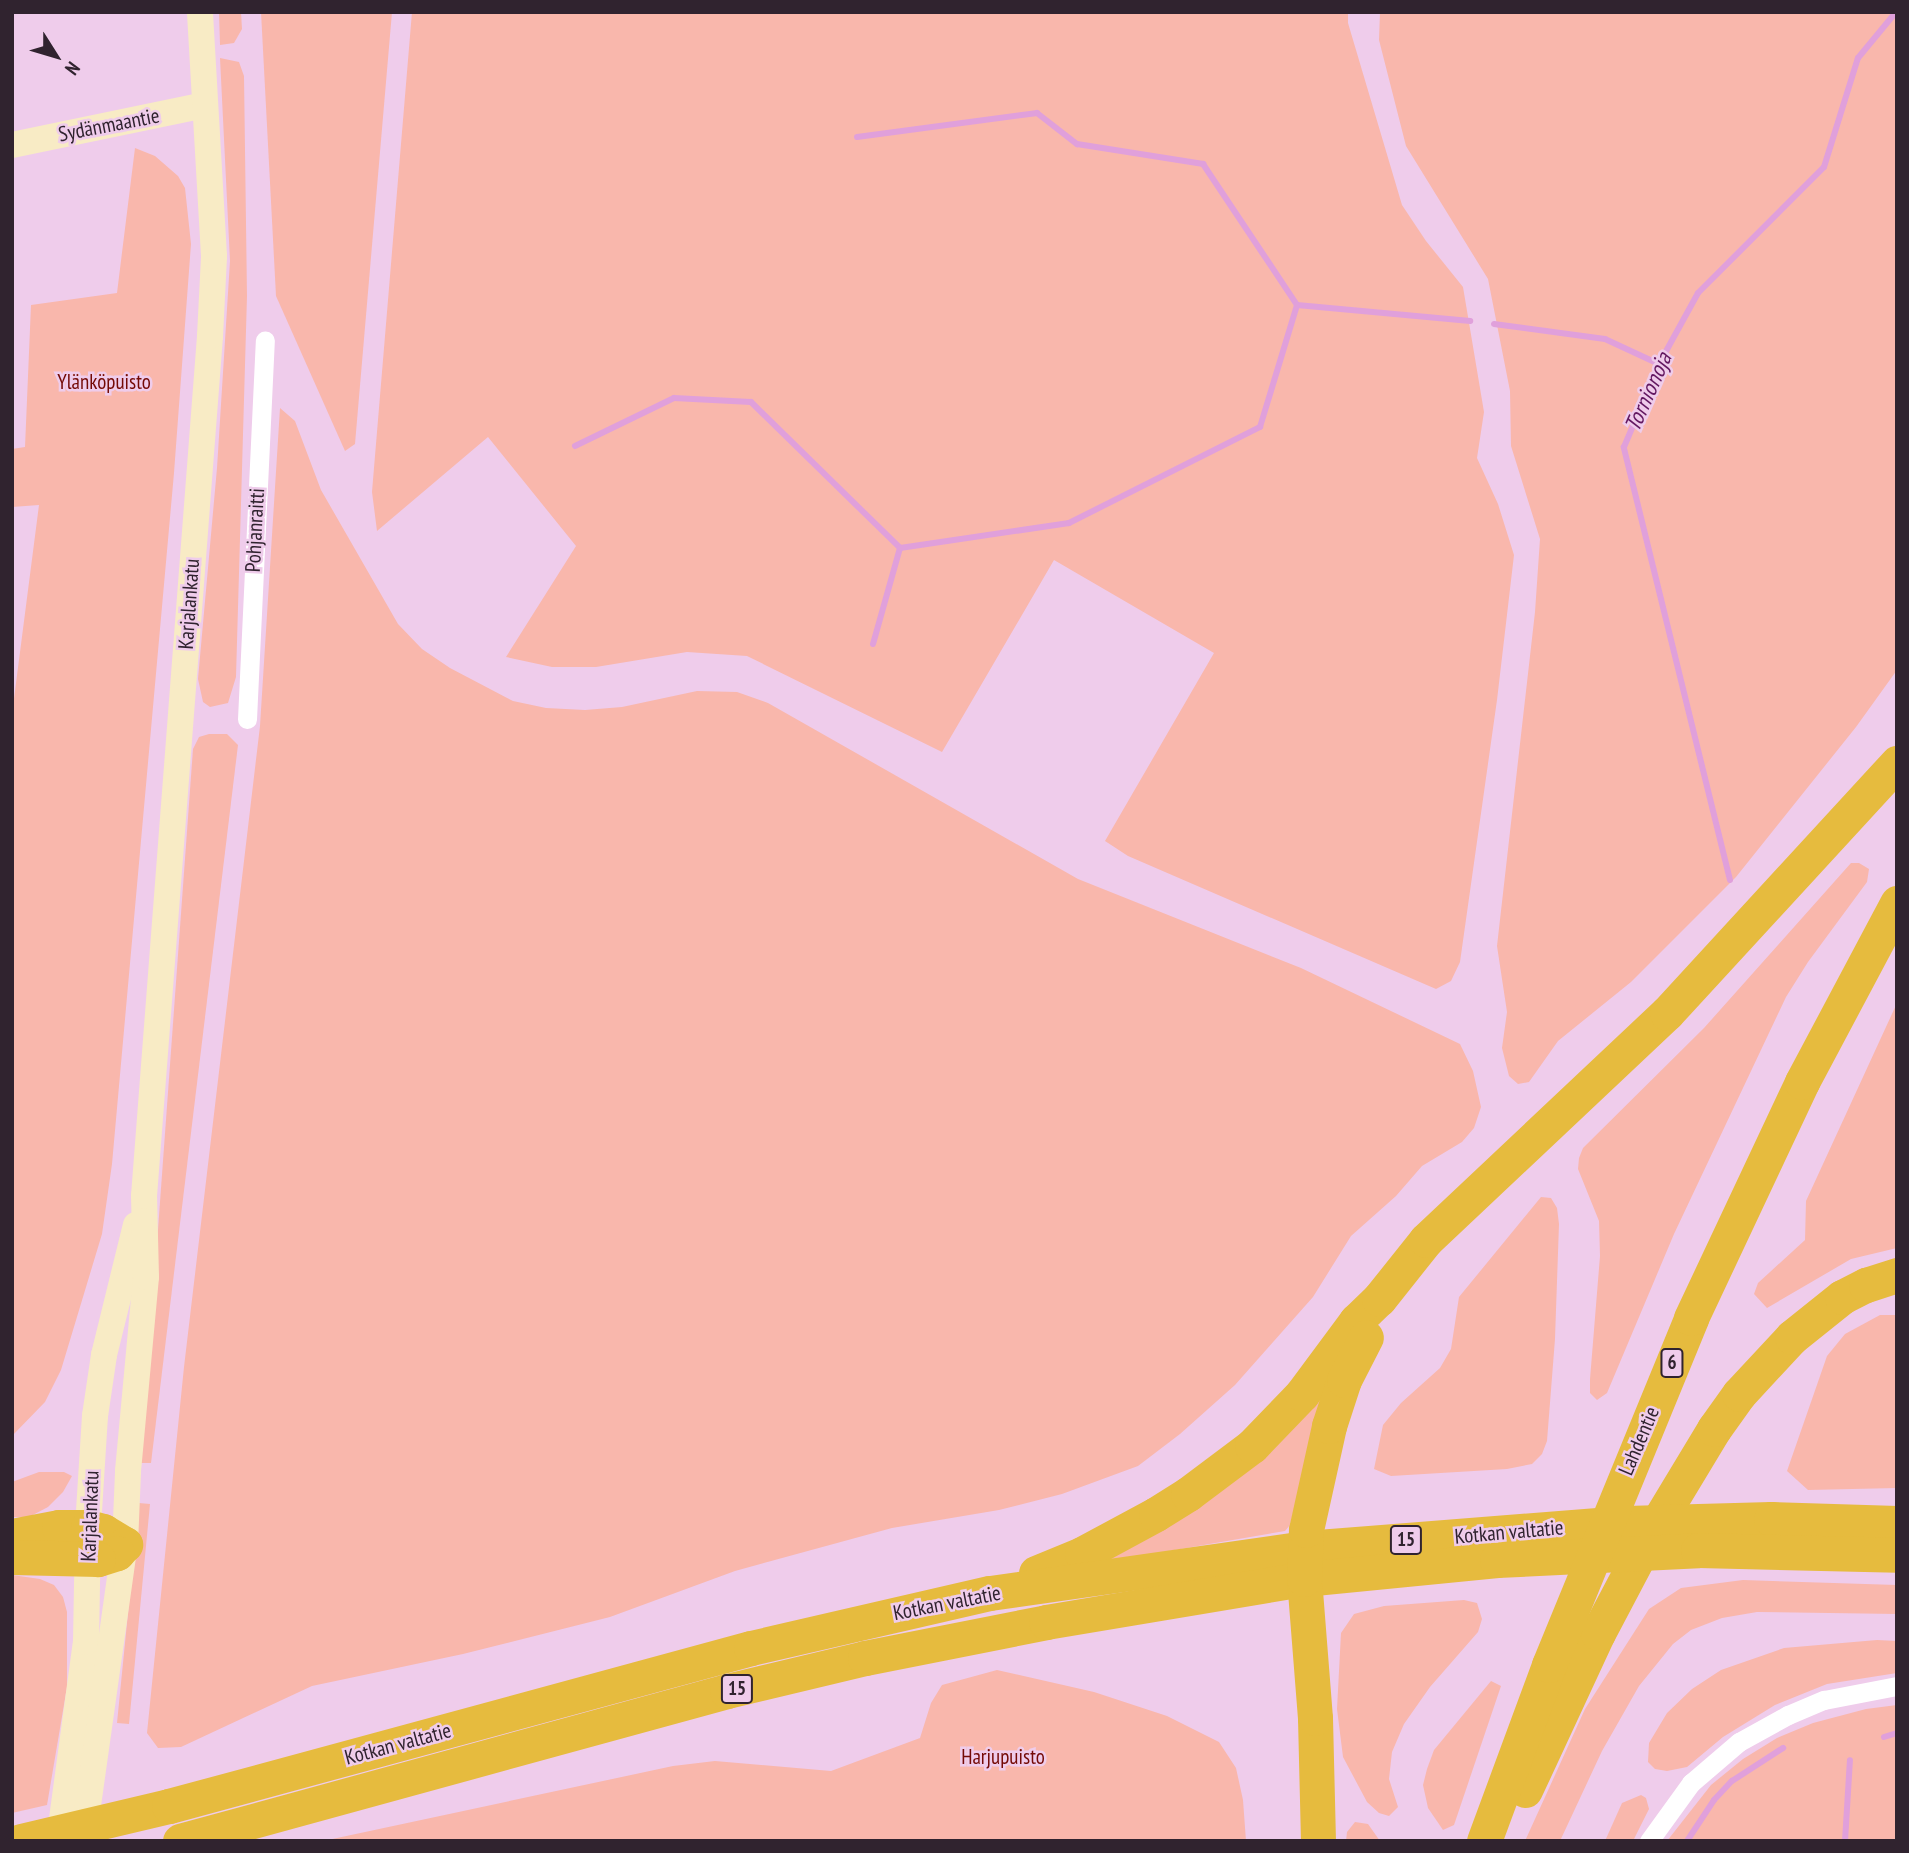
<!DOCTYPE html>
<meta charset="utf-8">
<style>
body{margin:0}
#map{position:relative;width:1909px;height:1853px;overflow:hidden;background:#efcceb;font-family:"PT Sans Narrow",sans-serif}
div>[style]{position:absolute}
.green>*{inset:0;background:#f9b7ac}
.stream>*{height:6px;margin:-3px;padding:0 3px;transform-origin:3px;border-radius:3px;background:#e0a0db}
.street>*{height:19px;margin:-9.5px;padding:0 9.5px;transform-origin:9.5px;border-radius:9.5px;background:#fff}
.secondary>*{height:26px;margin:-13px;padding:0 13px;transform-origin:13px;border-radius:13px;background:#f8ebc5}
.highway>*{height:35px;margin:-17.5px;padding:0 17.5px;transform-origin:17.5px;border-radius:17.5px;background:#e6bb3e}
span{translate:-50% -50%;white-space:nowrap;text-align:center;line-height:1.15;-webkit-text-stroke:5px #efcceb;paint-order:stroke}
.shield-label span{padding:2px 5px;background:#efcceb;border:2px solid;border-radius:5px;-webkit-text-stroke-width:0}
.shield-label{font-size:19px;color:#30232f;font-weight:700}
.street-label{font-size:21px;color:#30232f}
.park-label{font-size:21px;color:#740a06}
.water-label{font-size:23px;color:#631861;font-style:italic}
.frame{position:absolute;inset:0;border:14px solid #30232f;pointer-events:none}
.north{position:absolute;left:21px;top:21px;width:70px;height:70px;-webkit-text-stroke:5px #efcceb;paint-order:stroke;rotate:127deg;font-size:19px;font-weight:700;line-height:28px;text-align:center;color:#30232f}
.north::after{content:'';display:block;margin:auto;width:24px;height:32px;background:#30232f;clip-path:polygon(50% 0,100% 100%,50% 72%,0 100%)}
</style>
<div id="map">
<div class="green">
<i style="clip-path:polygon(219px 12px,241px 12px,242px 29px,234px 43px,220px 45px)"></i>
<i style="clip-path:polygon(261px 12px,392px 12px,355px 444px,345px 451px,276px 296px)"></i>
<i style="clip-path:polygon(412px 12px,1348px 12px,1348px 23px,1402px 205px,1426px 241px,1463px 287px,1484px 412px,1477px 458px,1498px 504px,1514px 555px,1497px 700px,1460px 962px,1451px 981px,1436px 989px,1128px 856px,1105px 841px,1214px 653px,1054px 560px,942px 752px,747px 656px,687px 652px,596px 667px,552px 667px,506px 657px,576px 546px,488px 437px,377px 531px,372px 492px)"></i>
<i style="clip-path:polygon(1380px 12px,1897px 12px,1897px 670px,1856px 727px,1736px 877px,1631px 982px,1558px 1041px,1529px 1082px,1518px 1084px,1509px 1076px,1502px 1048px,1507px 1012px,1497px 946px,1535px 612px,1540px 539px,1511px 446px,1510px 391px,1488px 279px,1406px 146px,1379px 40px)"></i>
<i style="clip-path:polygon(220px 58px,239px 62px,244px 76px,247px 296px,236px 677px,228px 703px,210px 707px,203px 702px,198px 679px,217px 468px,230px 261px)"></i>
<i style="clip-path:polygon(135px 148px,155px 156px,178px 176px,185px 188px,191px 244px,174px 473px,112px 1164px,102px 1234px,61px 1370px,45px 1402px,12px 1436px,12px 714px,39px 505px,12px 507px,12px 449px,25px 447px,31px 305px,117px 293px)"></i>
<i style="clip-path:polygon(280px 408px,295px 421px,321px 490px,398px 624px,422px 649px,450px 668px,513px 701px,546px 708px,585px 710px,622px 707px,697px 691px,737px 692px,768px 703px,1078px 879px,1301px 968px,1460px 1044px,1473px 1071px,1481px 1107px,1474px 1128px,1462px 1142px,1422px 1166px,1396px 1196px,1351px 1236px,1313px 1297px,1235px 1385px,1180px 1434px,1138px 1466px,1062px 1494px,999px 1510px,892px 1528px,735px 1571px,610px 1617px,463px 1654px,312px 1686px,181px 1747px,158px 1748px,147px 1733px,184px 1367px,260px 726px)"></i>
<i style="clip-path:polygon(209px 734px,227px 734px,238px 745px,151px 1463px,141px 1463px,193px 749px,199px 737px)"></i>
<i style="clip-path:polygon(1851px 863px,1859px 863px,1869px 869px,1867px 882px,1808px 962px,1786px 997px,1674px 1234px,1607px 1393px,1597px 1400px,1590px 1393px,1590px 1379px,1600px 1256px,1599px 1221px,1578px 1169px,1579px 1158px,1583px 1148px,1704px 1028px)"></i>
<i style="clip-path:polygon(1897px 1003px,1897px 1248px,1851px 1259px,1767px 1308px,1754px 1294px,1758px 1283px,1805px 1240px,1806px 1201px)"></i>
<i style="clip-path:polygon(1541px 1197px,1551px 1198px,1557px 1208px,1559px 1224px,1555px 1339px,1547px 1441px,1542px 1454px,1532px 1464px,1507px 1469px,1391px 1476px,1374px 1469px,1383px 1425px,1401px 1403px,1440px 1368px,1451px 1349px,1459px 1297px)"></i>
<i style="clip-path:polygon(1880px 1315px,1897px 1315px,1897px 1488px,1808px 1490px,1787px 1471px,1827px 1356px,1845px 1334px)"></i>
<i style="clip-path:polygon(1315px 1395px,1321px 1400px,1290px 1525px,1285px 1531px,1099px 1563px)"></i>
<i style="clip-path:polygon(39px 1472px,64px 1472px,72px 1476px,63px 1492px,48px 1507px,29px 1517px,12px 1517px,12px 1482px)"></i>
<i style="clip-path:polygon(139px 1503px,150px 1504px,129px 1724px,117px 1723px)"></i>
<i style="clip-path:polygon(12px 1575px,40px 1579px,54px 1585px,63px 1597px,67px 1612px,67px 1687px,47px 1805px,12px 1813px)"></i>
<i style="clip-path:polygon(1743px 1580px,1897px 1585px,1897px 1614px,1757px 1612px,1722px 1618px,1691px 1630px,1673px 1644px,1639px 1686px,1602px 1751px,1560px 1841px,1525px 1841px,1585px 1709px,1649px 1609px,1681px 1588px)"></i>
<i style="clip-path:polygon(1464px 1600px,1477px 1603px,1482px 1619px,1478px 1632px,1430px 1687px,1404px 1724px,1392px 1752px,1389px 1779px,1398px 1807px,1389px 1816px,1379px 1813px,1367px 1802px,1343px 1757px,1337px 1709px,1341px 1633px,1354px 1614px,1384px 1606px)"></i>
<i style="clip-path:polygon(1877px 1640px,1897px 1641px,1897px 1673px,1827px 1684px,1775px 1705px,1723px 1737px,1687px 1767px,1667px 1771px,1655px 1769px,1648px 1762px,1649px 1743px,1667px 1713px,1692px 1689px,1721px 1670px,1784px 1648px)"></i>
<i style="clip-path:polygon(997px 1670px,1094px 1692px,1167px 1716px,1219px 1742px,1236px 1768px,1243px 1800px,1246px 1841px,323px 1841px,673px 1766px,715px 1761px,831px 1771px,920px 1738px,931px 1703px,942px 1685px)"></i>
<i style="clip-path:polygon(1491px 1681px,1501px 1686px,1454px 1825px,1443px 1830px,1428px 1808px,1423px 1785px,1427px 1769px,1434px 1750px)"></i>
<i style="clip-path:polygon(1897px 1705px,1897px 1841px,1667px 1841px,1711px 1785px,1743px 1759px,1777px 1738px,1813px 1723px,1866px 1709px)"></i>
<i style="clip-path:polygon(1641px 1795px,1646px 1798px,1649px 1809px,1633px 1841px,1605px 1841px,1622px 1803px)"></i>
<i style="clip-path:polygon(1355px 1822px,1368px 1824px,1380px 1841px,1346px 1841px,1347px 1832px)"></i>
</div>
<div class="stream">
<i style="left:857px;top:137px;width:182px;rotate:-7.6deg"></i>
<i style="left:1037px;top:113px;width:51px;rotate:37.8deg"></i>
<i style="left:1077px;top:144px;width:128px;rotate:9deg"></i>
<i style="left:1203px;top:164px;width:169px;rotate:56.3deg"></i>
<i style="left:1297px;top:305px;width:174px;rotate:5.3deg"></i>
<i style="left:1494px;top:324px;width:112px;rotate:7.7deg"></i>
<i style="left:1605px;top:339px;width:60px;rotate:24.8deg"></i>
<i style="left:575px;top:446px;width:110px;rotate:-25.9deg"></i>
<i style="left:674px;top:398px;width:77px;rotate:3deg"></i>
<i style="left:751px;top:402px;width:209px;rotate:44.4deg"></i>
<i style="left:900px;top:548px;width:171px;rotate:-8.4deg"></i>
<i style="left:1069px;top:523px;width:214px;rotate:-26.7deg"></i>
<i style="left:1260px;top:427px;width:127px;rotate:-73.1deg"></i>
<i style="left:873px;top:644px;width:100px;rotate:-74.3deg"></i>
<i style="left:1730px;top:880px;width:446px;rotate:-103.8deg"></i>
<i style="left:1624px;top:447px;width:90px;rotate:-67.1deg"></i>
<i style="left:1659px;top:364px;width:81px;rotate:-61.2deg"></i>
<i style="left:1698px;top:293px;width:178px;rotate:-45deg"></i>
<i style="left:1824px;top:167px;width:114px;rotate:-72.7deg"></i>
<i style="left:1858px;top:58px;width:60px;rotate:-50.4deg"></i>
<i style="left:1884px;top:1737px;width:14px;rotate:-17deg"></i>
<i style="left:1687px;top:1841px;width:49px;rotate:-56.6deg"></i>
<i style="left:1714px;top:1800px;width:26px;rotate:-47deg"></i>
<i style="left:1732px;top:1781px;width:61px;rotate:-32.9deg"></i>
<i style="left:1845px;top:1841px;width:81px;rotate:-86.5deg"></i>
</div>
<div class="street">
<i style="left:247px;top:719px;width:379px;rotate:-87.3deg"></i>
<i style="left:1649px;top:1841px;width:72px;rotate:-54.1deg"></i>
<i style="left:1691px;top:1783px;width:63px;rotate:-40.5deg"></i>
<i style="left:1739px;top:1742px;width:56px;rotate:-28.9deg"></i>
<i style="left:1788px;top:1715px;width:39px;rotate:-23deg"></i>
<i style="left:1824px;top:1700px;width:74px;rotate:-10.9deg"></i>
</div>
<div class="secondary">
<i style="left:12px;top:145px;width:197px;rotate:-11.7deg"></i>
<i style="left:59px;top:1841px;width:201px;rotate:-82.3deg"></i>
<i style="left:86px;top:1642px;width:115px;rotate:-89deg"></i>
<i style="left:88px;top:1527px;width:111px;rotate:-86.4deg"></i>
<i style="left:95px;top:1416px;width:62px;rotate:-81.6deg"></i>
<i style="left:104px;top:1355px;width:134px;rotate:-76.2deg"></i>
<i style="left:83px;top:1841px;width:300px;rotate:-82deg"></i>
<i style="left:125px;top:1544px;width:73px;rotate:-87.6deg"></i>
<i style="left:128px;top:1471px;width:195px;rotate:-84.7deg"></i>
<i style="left:146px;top:1277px;width:81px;rotate:-91.4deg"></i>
<i style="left:144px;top:1196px;width:863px;rotate:-85.61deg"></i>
<i style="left:210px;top:336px;width:80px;rotate:-87.1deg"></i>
<i style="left:214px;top:256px;width:244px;rotate:-93.3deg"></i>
</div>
<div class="highway">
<i style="left:12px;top:1536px;width:48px;rotate:-10.8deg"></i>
<i style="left:59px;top:1527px;width:29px"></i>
<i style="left:88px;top:1527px;width:16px;rotate:15deg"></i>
<i style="left:103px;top:1531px;width:26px;rotate:31deg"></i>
<i style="left:125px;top:1544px;width:12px;rotate:132deg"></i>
<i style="left:117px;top:1553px;width:20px;rotate:162deg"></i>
<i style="left:98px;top:1559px;width:86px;rotate:-178.7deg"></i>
<i style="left:1036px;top:1573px;width:50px;rotate:-22.4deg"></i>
<i style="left:1082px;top:1554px;width:84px;rotate:-28.4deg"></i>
<i style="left:1156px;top:1514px;width:38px;rotate:-32deg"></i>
<i style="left:1188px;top:1494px;width:80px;rotate:-36.9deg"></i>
<i style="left:1252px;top:1446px;width:72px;rotate:-46.1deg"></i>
<i style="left:1302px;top:1394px;width:91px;rotate:-53.5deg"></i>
<i style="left:1356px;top:1321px;width:32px;rotate:-44deg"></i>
<i style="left:1379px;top:1299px;width:75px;rotate:-51.5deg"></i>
<i style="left:1426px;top:1240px;width:331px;rotate:-43.3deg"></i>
<i style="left:1667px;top:1013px;width:340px;rotate:-47.4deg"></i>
<i style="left:1525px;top:1790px;width:173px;rotate:-65.1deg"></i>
<i style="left:1598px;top:1633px;width:105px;rotate:-62.2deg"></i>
<i style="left:1647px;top:1540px;width:130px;rotate:-58.9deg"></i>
<i style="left:1714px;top:1429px;width:43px;rotate:-54.5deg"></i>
<i style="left:1739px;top:1394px;width:78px;rotate:-47.1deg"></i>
<i style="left:1792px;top:1337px;width:64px;rotate:-38.7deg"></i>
<i style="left:1842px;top:1297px;width:27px;rotate:-27deg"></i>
<i style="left:1866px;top:1285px;width:33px;rotate:-18deg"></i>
<i style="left:21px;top:1841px;width:152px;rotate:-13.3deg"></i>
<i style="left:169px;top:1806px;width:603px;rotate:-15.19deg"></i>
<i style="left:751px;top:1648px;width:245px;rotate:-13deg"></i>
<i style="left:990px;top:1593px;width:318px;rotate:-8.1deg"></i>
<i style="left:1305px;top:1548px;width:322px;rotate:-4.5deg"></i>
<i style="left:1626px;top:1523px;width:145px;rotate:-1.6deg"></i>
<i style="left:1771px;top:1519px;width:126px;rotate:1.8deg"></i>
<i style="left:180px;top:1841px;width:567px;rotate:-15.33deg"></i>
<i style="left:727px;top:1691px;width:142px;rotate:-13.4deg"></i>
<i style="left:865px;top:1658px;width:185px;rotate:-11.2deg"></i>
<i style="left:1046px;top:1622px;width:262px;rotate:-9.5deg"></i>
<i style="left:1304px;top:1579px;width:194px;rotate:-5.6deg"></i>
<i style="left:1497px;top:1560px;width:201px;rotate:-2.8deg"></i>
<i style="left:1698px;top:1550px;width:199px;rotate:1.4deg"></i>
<i style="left:1318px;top:1841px;width:123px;rotate:-91.4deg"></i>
<i style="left:1315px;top:1718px;width:139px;rotate:-94.5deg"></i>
<i style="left:1304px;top:1579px;width:49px;rotate:-87.7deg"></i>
<i style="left:1306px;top:1530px;width:107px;rotate:-77.5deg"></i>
<i style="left:1329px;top:1426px;width:48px;rotate:-71.9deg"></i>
<i style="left:1344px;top:1380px;width:48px;rotate:-62.9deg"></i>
<i style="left:1484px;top:1841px;width:188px;rotate:-69.7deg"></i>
<i style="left:1549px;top:1665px;width:375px;rotate:-67.7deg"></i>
<i style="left:1691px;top:1318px;width:261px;rotate:-64.8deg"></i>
<i style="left:1802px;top:1082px;width:203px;rotate:-62deg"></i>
</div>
<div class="shield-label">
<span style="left:1672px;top:1363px">6</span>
<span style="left:1406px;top:1540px">15</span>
<span style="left:737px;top:1689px">15</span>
</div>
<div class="street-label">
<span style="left:109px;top:125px;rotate:-11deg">Sydänmaantie</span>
<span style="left:255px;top:530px;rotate:-87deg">Pohjanraitti</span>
<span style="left:189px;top:604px;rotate:-86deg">Karjalankatu</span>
<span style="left:1639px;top:1441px;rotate:-67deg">Lahdentie</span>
<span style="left:90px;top:1516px;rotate:-88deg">Karjalankatu</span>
<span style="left:1509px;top:1532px;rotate:-5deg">Kotkan valtatie</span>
<span style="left:947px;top:1603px;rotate:-11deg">Kotkan valtatie</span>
<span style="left:398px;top:1744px;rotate:-15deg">Kotkan valtatie</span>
</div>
<div class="park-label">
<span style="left:104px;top:382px">Ylänköpuisto</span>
<span style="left:1003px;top:1757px">Harjupuisto</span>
</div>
<div class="water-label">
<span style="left:1648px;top:392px;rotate:-66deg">Tornionoja</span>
</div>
<div class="frame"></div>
<div class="north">N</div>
</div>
